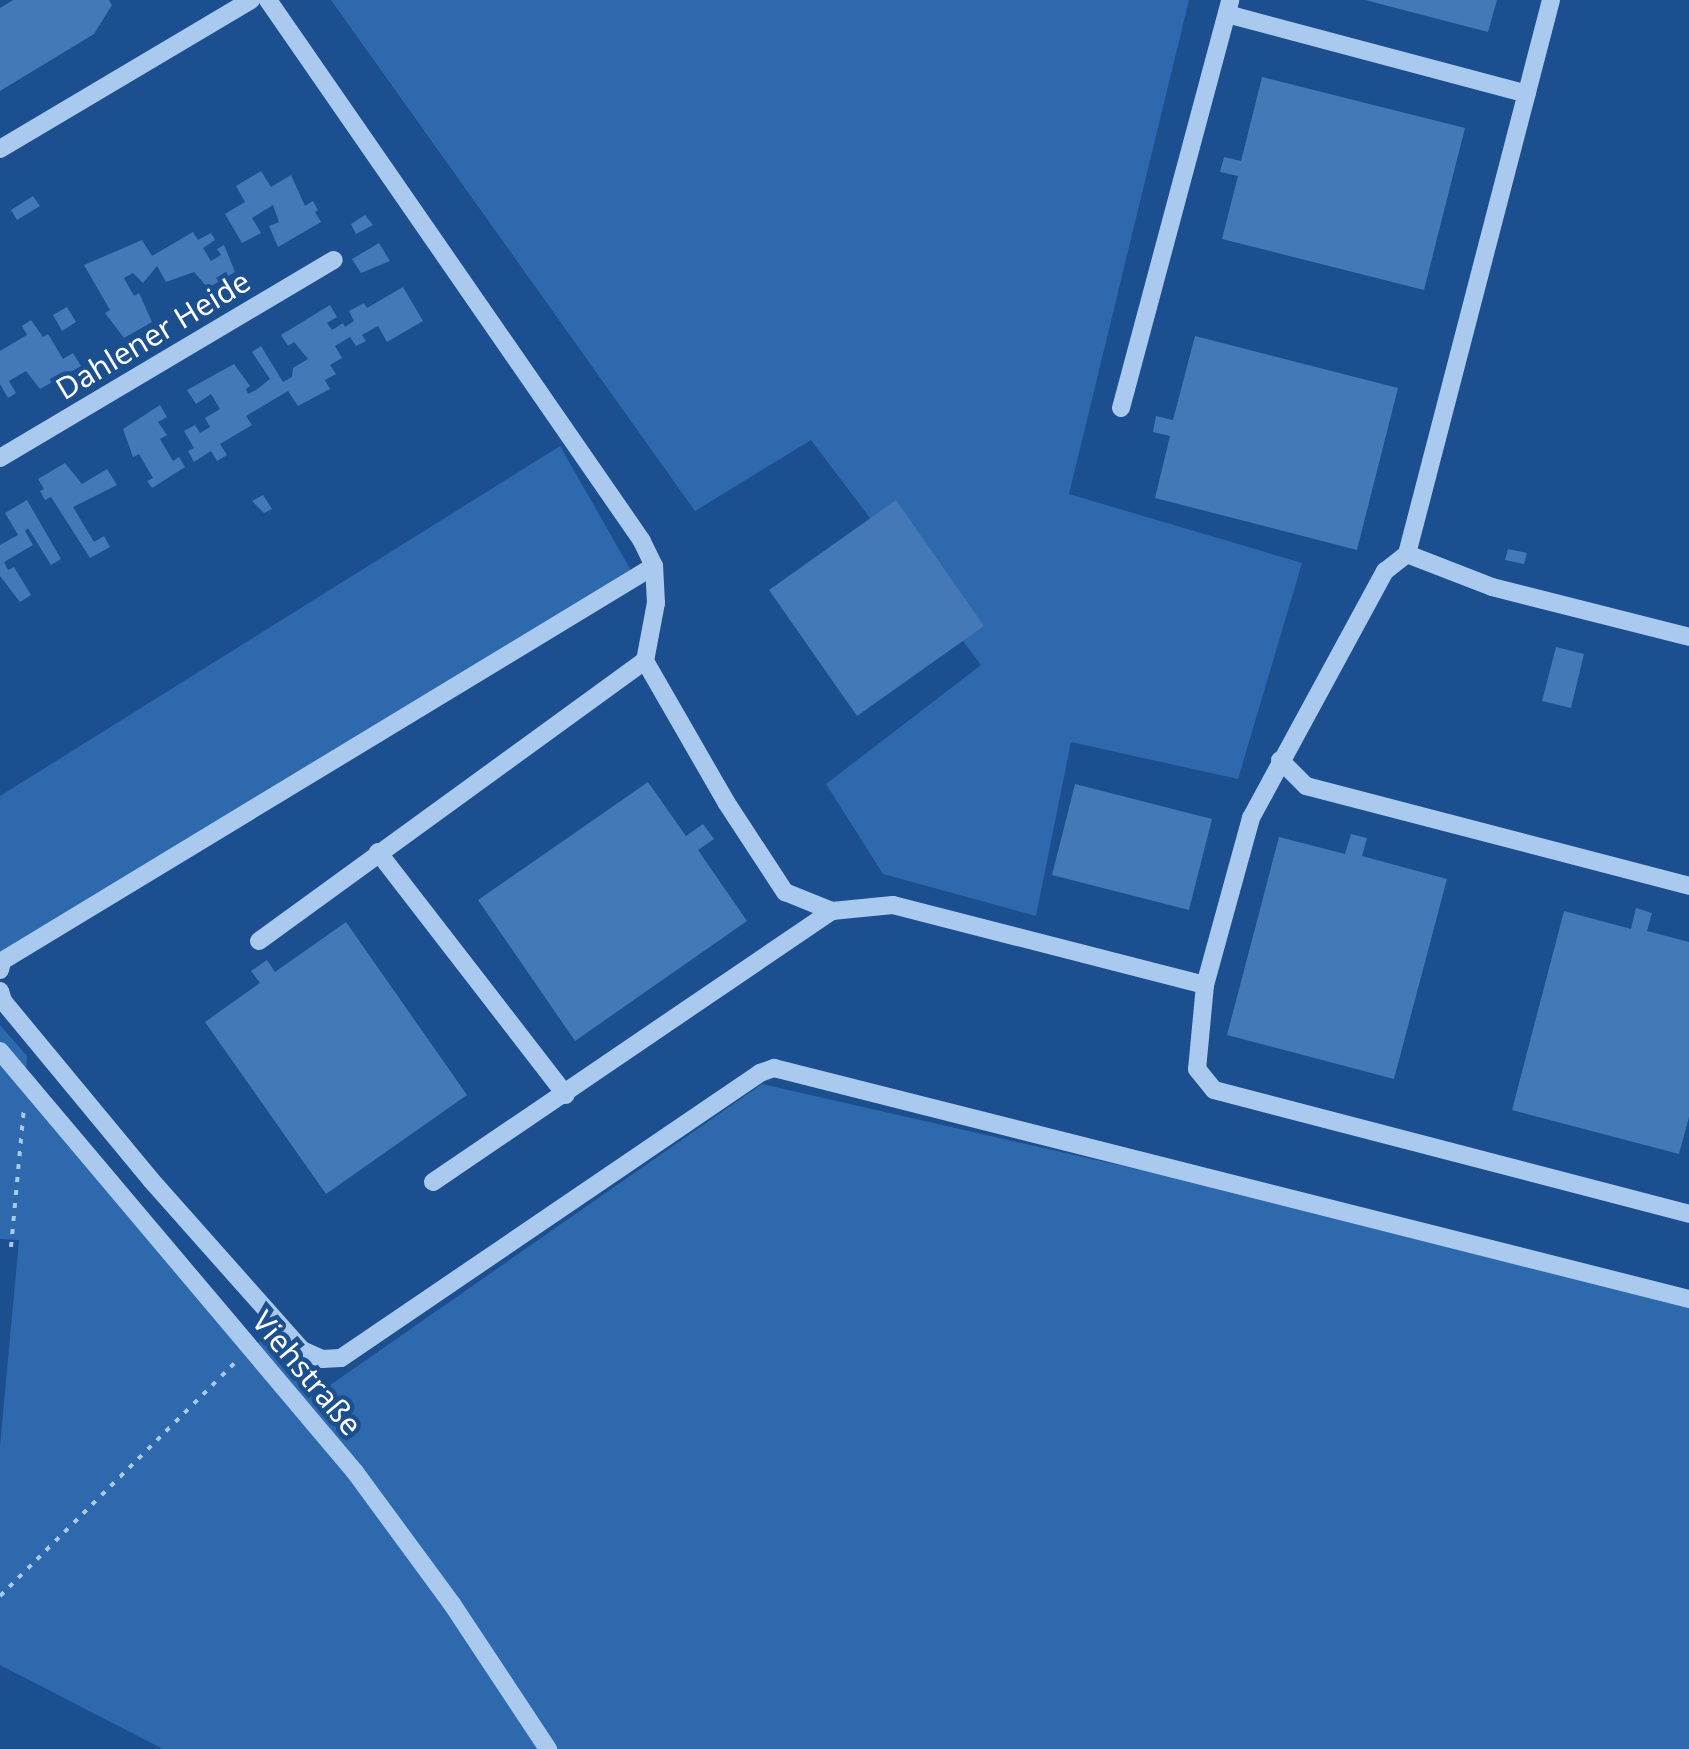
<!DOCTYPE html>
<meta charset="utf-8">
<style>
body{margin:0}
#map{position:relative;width:1689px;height:1749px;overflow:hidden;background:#1b4f8f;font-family:"Noto Sans",sans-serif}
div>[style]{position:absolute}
.green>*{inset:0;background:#2e69ad}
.building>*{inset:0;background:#4478b7}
.path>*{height:4px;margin-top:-2px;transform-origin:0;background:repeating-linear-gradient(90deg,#a9c9ee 0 5px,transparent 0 13px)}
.minor>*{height:18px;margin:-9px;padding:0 9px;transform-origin:9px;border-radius:9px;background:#a9c9ee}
span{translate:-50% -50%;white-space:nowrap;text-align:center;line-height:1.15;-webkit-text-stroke:9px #1b4f8f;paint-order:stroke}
.street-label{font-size:30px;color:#fff}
</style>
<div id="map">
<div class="green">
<i style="clip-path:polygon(331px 0,1189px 0,1069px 494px,1302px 563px,1238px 779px,1071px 742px,1036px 916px,883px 874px,826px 784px,981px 665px,811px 440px,695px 511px)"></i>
<i style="clip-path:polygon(560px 446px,633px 574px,0 958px,0 796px)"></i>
<i style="clip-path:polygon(0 1025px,27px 1056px,25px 1092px,249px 1353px,266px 1335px,316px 1395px,762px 1084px,1567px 1267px,1689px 1301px,1689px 1749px,163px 1749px,0 1665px,0 1446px,19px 1240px,0 1239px)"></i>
</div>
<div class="building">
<i style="clip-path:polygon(13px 0,109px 0,112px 5px,94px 34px,0 91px,0 8px)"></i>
<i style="clip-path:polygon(1365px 0,1497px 0,1488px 32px)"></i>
<i style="clip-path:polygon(1262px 77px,1465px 128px,1424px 290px,1222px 239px,1238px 176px,1220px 172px,1224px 157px,1241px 161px)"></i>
<i style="clip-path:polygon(261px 171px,271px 187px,291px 175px,305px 206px,313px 201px,318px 210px,315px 212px,321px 222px,278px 247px,269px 226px,279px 222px,273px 205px,252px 218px,261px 233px,242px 243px,225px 214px,245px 202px,236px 186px)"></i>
<i style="clip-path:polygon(33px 196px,40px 206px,17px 220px,11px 210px)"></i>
<i style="clip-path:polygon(365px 215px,373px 225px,356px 234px,351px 224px)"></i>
<i style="clip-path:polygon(193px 232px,198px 240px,211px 233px,215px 240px,203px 248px,211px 261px,221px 255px,217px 249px,224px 245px,235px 272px,208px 288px,194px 272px,166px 282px,157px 266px,143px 283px,133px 273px,124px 278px,134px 296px,139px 293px,152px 322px,124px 338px,105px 313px,110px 310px,84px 265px,142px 240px,152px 256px)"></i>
<i style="clip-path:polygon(379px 243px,390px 261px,361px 273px,352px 259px)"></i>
<i style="clip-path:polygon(403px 287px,423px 321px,387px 342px,378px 326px,362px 335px,366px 341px,356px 346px,350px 337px,335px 346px,342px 358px,330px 365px,336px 374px,325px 380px,330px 389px,298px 406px,288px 391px,246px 416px,252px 425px,220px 444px,227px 455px,217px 461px,211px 451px,194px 462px,188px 451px,194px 448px,184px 431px,195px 425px,200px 433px,210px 427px,205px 418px,220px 409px,211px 394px,196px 404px,187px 390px,234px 364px,250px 386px,246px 389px,248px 394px,256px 390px,270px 379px,252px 352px,261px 346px,283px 382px,292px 377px,293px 368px,308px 359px,294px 342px,288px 346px,281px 335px,330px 305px,337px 317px,327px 323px,332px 330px,343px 323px,345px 327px,354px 321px,349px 311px,364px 303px,367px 308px)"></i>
<i style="clip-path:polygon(67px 307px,76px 322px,62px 331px,53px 315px)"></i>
<i style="clip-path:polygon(31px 320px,43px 337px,48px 334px,63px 359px,73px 353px,81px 366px,40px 389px,26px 371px,9px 381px,16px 393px,8px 398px,0 384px,0 351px,27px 335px,22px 326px)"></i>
<i style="clip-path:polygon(1195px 336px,1398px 388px,1357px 550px,1155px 498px,1170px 436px,1153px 432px,1156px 416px,1173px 420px)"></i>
<i style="clip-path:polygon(160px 405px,167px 417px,158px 422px,167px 435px,160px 439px,173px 461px,179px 457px,185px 467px,152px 488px,147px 481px,153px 478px,139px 454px,133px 457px,123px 429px)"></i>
<i style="clip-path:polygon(65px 463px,82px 484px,107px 469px,117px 485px,73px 507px,94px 542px,104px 536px,110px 547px,90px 558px,51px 497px,45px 500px,40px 491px,44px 489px,38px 479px)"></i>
<i style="clip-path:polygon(263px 495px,272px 509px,264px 513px,252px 501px)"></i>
<i style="clip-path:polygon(27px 500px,61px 559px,51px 565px,28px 528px,25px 531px,33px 545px,4px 562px,8px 570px,14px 567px,31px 595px,20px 602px,0 576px,0 545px,18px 535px,5px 513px)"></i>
<i style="clip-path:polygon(896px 500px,984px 626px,857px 716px,769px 590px)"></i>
<i style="clip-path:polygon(1508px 549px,1527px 553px,1524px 564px,1505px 560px)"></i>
<i style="clip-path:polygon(1556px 647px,1584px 654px,1571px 708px,1542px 701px)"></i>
<i style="clip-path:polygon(648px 782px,686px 836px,703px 824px,714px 839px,698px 850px,747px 921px,575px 1041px,478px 900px)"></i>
<i style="clip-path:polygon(1075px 784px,1212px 819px,1189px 910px,1052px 875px)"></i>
<i style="clip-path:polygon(1351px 834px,1367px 838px,1362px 856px,1447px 879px,1394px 1079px,1227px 1035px,1279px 837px,1345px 854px)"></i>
<i style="clip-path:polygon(1636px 908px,1652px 913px,1647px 931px,1689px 942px,1689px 1117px,1679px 1154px,1512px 1110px,1564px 911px,1631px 929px)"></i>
<i style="clip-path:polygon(346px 922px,467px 1095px,326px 1194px,205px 1022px,260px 983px,251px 971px,267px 960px,275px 972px)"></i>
</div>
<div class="path">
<i style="left:11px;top:1247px;width:141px;rotate:-84.7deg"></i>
<i style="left:0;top:1596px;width:332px;rotate:-44.8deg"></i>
</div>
<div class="minor">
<i style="left:1551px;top:0;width:572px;rotate:104.57deg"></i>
<i style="left:1407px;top:554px;width:28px;rotate:142deg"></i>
<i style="left:1385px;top:571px;width:281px;rotate:118.5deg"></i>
<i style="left:1251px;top:818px;width:173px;rotate:105.4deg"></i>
<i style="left:1205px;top:985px;width:84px;rotate:95.4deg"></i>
<i style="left:1197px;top:1069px;width:27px;rotate:51deg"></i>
<i style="left:1214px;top:1090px;width:491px;rotate:14.6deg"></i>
<i style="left:1227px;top:14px;width:310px;rotate:14.9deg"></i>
<i style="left:0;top:149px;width:292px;rotate:-30.7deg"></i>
<i style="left:1121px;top:408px;width:422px;rotate:-75deg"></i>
<i style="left:0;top:458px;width:388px;rotate:-30.7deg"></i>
<i style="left:1407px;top:554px;width:91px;rotate:21.2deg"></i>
<i style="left:1492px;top:587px;width:203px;rotate:14.2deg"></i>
<i style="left:645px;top:661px;width:163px;rotate:60.1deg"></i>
<i style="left:726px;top:802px;width:108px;rotate:56.8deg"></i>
<i style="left:785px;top:892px;width:51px;rotate:22deg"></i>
<i style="left:832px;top:911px;width:61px;rotate:-5.6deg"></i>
<i style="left:893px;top:905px;width:322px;rotate:14.4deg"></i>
<i style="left:1280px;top:760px;width:37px;rotate:45deg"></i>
<i style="left:1306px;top:786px;width:396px;rotate:14.6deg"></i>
<i style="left:378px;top:852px;width:307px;rotate:52.3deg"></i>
<i style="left:259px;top:941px;width:477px;rotate:-36deg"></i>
<i style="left:645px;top:661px;width:59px;rotate:-79.3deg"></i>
<i style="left:656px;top:603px;width:37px;rotate:-93deg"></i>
<i style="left:654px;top:566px;width:28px;rotate:-116deg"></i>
<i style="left:642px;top:541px;width:658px;rotate:-124.66deg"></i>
<i style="left:0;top:970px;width:9px;rotate:-77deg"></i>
<i style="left:2px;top:961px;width:762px;rotate:-31.21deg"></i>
<i style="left:0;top:991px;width:10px;rotate:73deg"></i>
<i style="left:3px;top:1001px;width:232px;rotate:50.4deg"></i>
<i style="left:151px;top:1180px;width:227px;rotate:48.4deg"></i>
<i style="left:302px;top:1350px;width:22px;rotate:24deg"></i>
<i style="left:322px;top:1359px;width:19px;rotate:-3deg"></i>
<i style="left:341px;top:1358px;width:507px;rotate:-34.22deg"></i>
<i style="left:760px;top:1073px;width:15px;rotate:-20deg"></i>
<i style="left:774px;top:1068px;width:944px;rotate:14.17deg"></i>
<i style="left:0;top:1051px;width:551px;rotate:49.86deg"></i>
<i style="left:355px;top:1472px;width:164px;rotate:53.7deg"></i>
<i style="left:452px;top:1604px;width:174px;rotate:56.5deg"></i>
<i style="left:433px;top:1182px;width:482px;rotate:-34.2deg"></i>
</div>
<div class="street-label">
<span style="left:153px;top:335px;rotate:-31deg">Dahlener Heide</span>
<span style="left:307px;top:1373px;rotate:50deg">Viehstraße</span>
</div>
</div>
